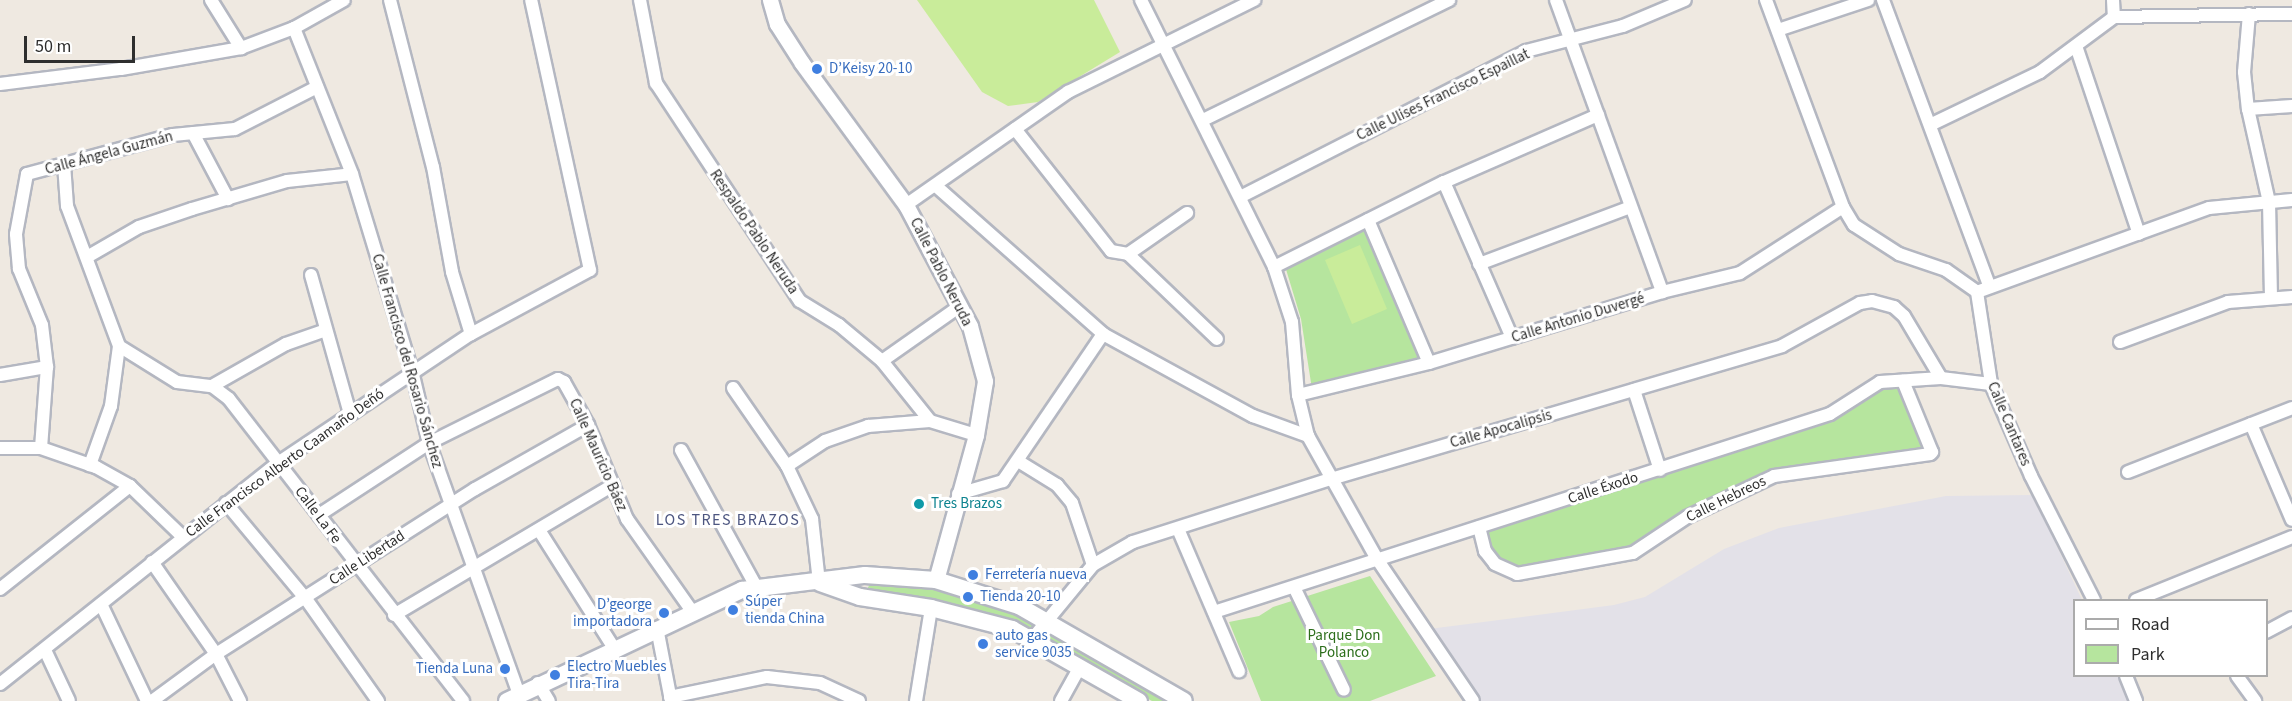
<!DOCTYPE html>
<meta charset="utf-8">
<style>
body{margin:0}
#map{position:relative;width:2292px;height:701px;overflow:hidden;background:#efe9e1;font-family:"Source Sans 3",sans-serif}
div>[style]{position:absolute}
.industrial>*{inset:0;background:#e3e1e8}
.green>*{inset:0;background:#b6e59e}
.pitch>*{inset:0;background:#c9ec9a}
.roads{filter:drop-shadow(2px 0 #b4b7c1) drop-shadow(-2px 0 #b4b7c1) drop-shadow(0 2px #b4b7c1) drop-shadow(0 -2px #b4b7c1)}
.minor>*{height:12px;margin:-6px;padding:0 6px;transform-origin:6px;border-radius:6px;background:#fff}
.tertiary>*{height:15px;margin:-7.5px;padding:0 7.5px;transform-origin:7.5px;border-radius:7.5px;background:#fff}
.secondary>*{height:16px;margin:-8px;padding:0 8px;transform-origin:8px;border-radius:8px;background:#fff}
.dots>*{width:16px;height:16px;translate:-50% -50%;box-sizing:border-box;border:3px solid #fff;border-radius:50%}
span{translate:-50% -50%;white-space:nowrap;text-align:center;line-height:1.15;-webkit-text-stroke:6px #fff;paint-order:stroke}
.shop-label{font-size:15px;color:#366cbe}
.left{translate:0 -50%;text-align:left}
.right{translate:-100% -50%;text-align:right}
.street-label{font-size:15px;color:#2e2e2e}
.culture-label{font-size:15px;color:#0d838f}
.park-label{font-size:15px;color:#2c6e1b}
.neighbourhood-label{font-size:16px;color:#4d5680;letter-spacing:1.5px}
.legend{position:absolute;left:2073px;top:599px;width:195px;height:78px;box-sizing:border-box;background:#fff;border:2px solid #ababab;margin:0;padding:8px 10px;list-style:none;font-size:18px;color:#2e2e2e}
.legend li{display:flex;align-items:center;gap:12px;height:30px}
.legend b{width:30px;border:2px solid #ababab}
.scale{position:absolute;left:24px;top:36px;width:111px;height:27px;box-sizing:border-box;border:3px solid #2e2e2e;border-top:0;padding-left:8px;font-size:18px;line-height:21px;white-space:nowrap;color:#2e2e2e;-webkit-text-stroke:4px #fff;paint-order:stroke}
</style>
<div id="map">
<div class="industrial">
<i style="clip-path:polygon(2033px 495px,2082px 600px,2074px 600px,2074px 676px,2118px 676px,2130px 701px,1481px 701px,1429px 629px,1614px 605px,1645px 597px,1724px 549px,1779px 528px,1946px 496px)"></i>
</div>
<div class="green">
<i style="clip-path:polygon(1367px 226px,1424px 360px,1312px 389px,1301px 319px,1285px 266px)"></i>
<i style="clip-path:polygon(1902px 384px,1931px 452px,1773px 473px,1631px 550px,1516px 570px,1497px 561px,1487px 549px,1482px 529px,1829px 418px,1880px 385px)"></i>
<i style="clip-path:polygon(1370px 576px,1436px 676px,1370px 701px,1261px 701px,1229px 622px,1259px 616px,1273px 607px)"></i>
<i style="clip-path:polygon(872px 581px,930px 587px,1024px 611px,1190px 701px,1152px 701px,1017px 626px,875px 596px,867px 589px)"></i>
</div>
<div class="pitch">
<i style="clip-path:polygon(917px 0,1094px 0,1120px 52px,1038px 102px,1008px 106px,982px 92px)"></i>
<i style="clip-path:polygon(1360px 245px,1387px 309px,1352px 324px,1325px 260px)"></i>
</div>
<div class="roads">
<div class="minor">
<i style="left:211px;top:0;width:57px;rotate:58deg"></i>
<i style="left:390px;top:0;width:172px;rotate:75.6deg"></i>
<i style="left:433px;top:167px;width:107px;rotate:79.7deg"></i>
<i style="left:452px;top:272px;width:65px;rotate:73deg"></i>
<i style="left:640px;top:0;width:85px;rotate:79.1deg"></i>
<i style="left:656px;top:83px;width:261px;rotate:56.6deg"></i>
<i style="left:800px;top:301px;width:46px;rotate:31.6deg"></i>
<i style="left:839px;top:325px;width:56px;rotate:39.9deg"></i>
<i style="left:882px;top:361px;width:77px;rotate:51.3deg"></i>
<i style="left:1141px;top:0;width:298px;rotate:63.5deg"></i>
<i style="left:1274px;top:267px;width:58px;rotate:71.9deg"></i>
<i style="left:1292px;top:322px;width:73px;rotate:85.3deg"></i>
<i style="left:1298px;top:395px;width:42px;rotate:76.3deg"></i>
<i style="left:1308px;top:436px;width:141px;rotate:60.7deg"></i>
<i style="left:1377px;top:559px;width:171px;rotate:55.9deg"></i>
<i style="left:1556px;top:0;width:311px;rotate:70deg"></i>
<i style="left:1766px;top:0;width:221px;rotate:69.6deg"></i>
<i style="left:1843px;top:207px;width:21px;rotate:59deg"></i>
<i style="left:1854px;top:225px;width:54px;rotate:32.8deg"></i>
<i style="left:1899px;top:254px;width:50px;rotate:18.8deg"></i>
<i style="left:1946px;top:270px;width:38px;rotate:35deg"></i>
<i style="left:1977px;top:292px;width:93px;rotate:81.3deg"></i>
<i style="left:1991px;top:384px;width:100px;rotate:66.5deg"></i>
<i style="left:2031px;top:476px;width:139px;rotate:63.1deg"></i>
<i style="left:1883px;top:0;width:306px;rotate:69.6deg"></i>
<i style="left:2113px;top:0;width:17px;rotate:87deg"></i>
<i style="left:2249px;top:14px;width:58px;rotate:94.9deg"></i>
<i style="left:2244px;top:72px;width:37px;rotate:84deg"></i>
<i style="left:2248px;top:109px;width:95px;rotate:77.3deg"></i>
<i style="left:2269px;top:202px;width:95px;rotate:88.8deg"></i>
<i style="left:294px;top:28px;width:157px;rotate:68.3deg"></i>
<i style="left:352px;top:174px;width:206px;rotate:73.1deg"></i>
<i style="left:412px;top:371px;width:74px;rotate:76.7deg"></i>
<i style="left:429px;top:443px;width:268px;rotate:70.3deg"></i>
<i style="left:1778px;top:30px;width:95px;rotate:-18.4deg"></i>
<i style="left:2076px;top:46px;width:198px;rotate:71.5deg"></i>
<i style="left:0;top:84px;width:122px;rotate:-7.1deg"></i>
<i style="left:121px;top:69px;width:122px;rotate:-9.9deg"></i>
<i style="left:241px;top:48px;width:57px;rotate:-20.7deg"></i>
<i style="left:294px;top:28px;width:57px;rotate:-29.2deg"></i>
<i style="left:2248px;top:109px;width:44px;rotate:-3.9deg"></i>
<i style="left:1203px;top:120px;width:274px;rotate:-26deg"></i>
<i style="left:1930px;top:125px;width:122px;rotate:-25.7deg"></i>
<i style="left:2040px;top:72px;width:92px;rotate:-36.6deg"></i>
<i style="left:2114px;top:17px;width:178px;rotate:-1deg"></i>
<i style="left:1015px;top:129px;width:155px;rotate:51.8deg"></i>
<i style="left:1111px;top:251px;width:17px;rotate:10deg"></i>
<i style="left:1128px;top:254px;width:123px;rotate:43.7deg"></i>
<i style="left:193px;top:133px;width:75px;rotate:62.1deg"></i>
<i style="left:64px;top:164px;width:42px;rotate:85.9deg"></i>
<i style="left:67px;top:206px;width:149px;rotate:69.6deg"></i>
<i style="left:119px;top:346px;width:61px;rotate:97.6deg"></i>
<i style="left:111px;top:406px;width:63px;rotate:109.6deg"></i>
<i style="left:1444px;top:182px;width:170px;rotate:66.4deg"></i>
<i style="left:936px;top:186px;width:223px;rotate:41.5deg"></i>
<i style="left:1103px;top:334px;width:171px;rotate:28.7deg"></i>
<i style="left:1253px;top:416px;width:59px;rotate:20deg"></i>
<i style="left:1242px;top:196px;width:319px;rotate:-27deg"></i>
<i style="left:1526px;top:51px;width:100px;rotate:-14.5deg"></i>
<i style="left:1623px;top:26px;width:67px;rotate:-22.8deg"></i>
<i style="left:906px;top:205px;width:198px;rotate:-34.9deg"></i>
<i style="left:1068px;top:92px;width:208px;rotate:-26.3deg"></i>
<i style="left:1368px;top:220px;width:155px;rotate:66.9deg"></i>
<i style="left:1128px;top:254px;width:72px;rotate:-34.8deg"></i>
<i style="left:87px;top:257px;width:60px;rotate:-30deg"></i>
<i style="left:139px;top:227px;width:56px;rotate:-18.8deg"></i>
<i style="left:192px;top:209px;width:99px;rotate:-16.4deg"></i>
<i style="left:287px;top:181px;width:65px;rotate:-6.1deg"></i>
<i style="left:1479px;top:264px;width:162px;rotate:-20.6deg"></i>
<i style="left:1274px;top:267px;width:190px;rotate:-26.6deg"></i>
<i style="left:1444px;top:182px;width:168px;rotate:-23.5deg"></i>
<i style="left:311px;top:275px;width:144px;rotate:74.3deg"></i>
<i style="left:1977px;top:292px;width:247px;rotate:-19.9deg"></i>
<i style="left:2209px;top:208px;width:83px;rotate:-5.5deg"></i>
<i style="left:2120px;top:342px;width:115px;rotate:-20.3deg"></i>
<i style="left:2228px;top:302px;width:64px;rotate:-4.5deg"></i>
<i style="left:119px;top:346px;width:68px;rotate:31.8deg"></i>
<i style="left:177px;top:382px;width:35px;rotate:7deg"></i>
<i style="left:212px;top:386px;width:21px;rotate:37deg"></i>
<i style="left:229px;top:399px;width:382px;rotate:52.2deg"></i>
<i style="left:882px;top:361px;width:95px;rotate:-35.2deg"></i>
<i style="left:0;top:375px;width:48px;rotate:-9.7deg"></i>
<i style="left:212px;top:386px;width:85px;rotate:-29.6deg"></i>
<i style="left:286px;top:344px;width:42px;rotate:-19.3deg"></i>
<i style="left:733px;top:388px;width:95px;rotate:55.3deg"></i>
<i style="left:787px;top:466px;width:59px;rotate:64.7deg"></i>
<i style="left:812px;top:519px;width:63px;rotate:83.7deg"></i>
<i style="left:1634px;top:390px;width:84px;rotate:72deg"></i>
<i style="left:1298px;top:395px;width:135px;rotate:-13.7deg"></i>
<i style="left:1429px;top:363px;width:244px;rotate:-16.9deg"></i>
<i style="left:1662px;top:292px;width:80px;rotate:-13.7deg"></i>
<i style="left:1740px;top:273px;width:122px;rotate:-32.7deg"></i>
<i style="left:2251px;top:424px;width:104px;rotate:66.9deg"></i>
<i style="left:0;top:448px;width:41px"></i>
<i style="left:41px;top:448px;width:58px;rotate:19.1deg"></i>
<i style="left:96px;top:467px;width:39px;rotate:29deg"></i>
<i style="left:130px;top:486px;width:74px;rotate:43.9deg"></i>
<i style="left:41px;top:448px;width:81px;rotate:-85.8deg"></i>
<i style="left:47px;top:367px;width:42px;rotate:-96.8deg"></i>
<i style="left:42px;top:325px;width:61px;rotate:-112.3deg"></i>
<i style="left:19px;top:269px;width:35px;rotate:-95deg"></i>
<i style="left:16px;top:234px;width:61px;rotate:-79.6deg"></i>
<i style="left:27px;top:174px;width:151px;rotate:-15deg"></i>
<i style="left:173px;top:135px;width:62px;rotate:-5.5deg"></i>
<i style="left:235px;top:129px;width:92px;rotate:-27.1deg"></i>
<i style="left:681px;top:450px;width:158px;rotate:61.2deg"></i>
<i style="left:1018px;top:461px;width:46px;rotate:31.6deg"></i>
<i style="left:1057px;top:485px;width:23px;rotate:50deg"></i>
<i style="left:1072px;top:503px;width:65px;rotate:71.3deg"></i>
<i style="left:787px;top:466px;width:45px;rotate:-33.3deg"></i>
<i style="left:825px;top:441px;width:46px;rotate:-19.2deg"></i>
<i style="left:868px;top:426px;width:62px;rotate:-4.6deg"></i>
<i style="left:930px;top:421px;width:48px;rotate:16.9deg"></i>
<i style="left:2128px;top:472px;width:176px;rotate:-21.3deg"></i>
<i style="left:958px;top:494px;width:47px;rotate:-16.1deg"></i>
<i style="left:1003px;top:481px;width:178px;rotate:-55.8deg"></i>
<i style="left:226px;top:503px;width:125px;rotate:50.2deg"></i>
<i style="left:306px;top:599px;width:125px;rotate:54.8deg"></i>
<i style="left:319px;top:515px;width:131px;rotate:-33.2deg"></i>
<i style="left:429px;top:443px;width:144px;rotate:-26.4deg"></i>
<i style="left:558px;top:379px;width:7px;rotate:27deg"></i>
<i style="left:564px;top:382px;width:49px;rotate:60.8deg"></i>
<i style="left:588px;top:425px;width:102px;rotate:67.5deg"></i>
<i style="left:627px;top:519px;width:113px;rotate:54.8deg"></i>
<i style="left:1479px;top:527px;width:25px;rotate:76deg"></i>
<i style="left:1485px;top:551px;width:16px;rotate:52deg"></i>
<i style="left:1495px;top:564px;width:24px;rotate:24deg"></i>
<i style="left:1517px;top:574px;width:118px;rotate:-10.3deg"></i>
<i style="left:1633px;top:553px;width:65px;rotate:-33.7deg"></i>
<i style="left:1687px;top:517px;width:96px;rotate:-25.2deg"></i>
<i style="left:1774px;top:476px;width:158px;rotate:-8deg"></i>
<i style="left:1930px;top:454px;width:3px;rotate:-45deg"></i>
<i style="left:1932px;top:452px;width:77px;rotate:-112.2deg"></i>
<i style="left:1178px;top:529px;width:155px;rotate:66.8deg"></i>
<i style="left:539px;top:530px;width:140px;rotate:57.6deg"></i>
<i style="left:152px;top:562px;width:112px;rotate:55.2deg"></i>
<i style="left:216px;top:654px;width:53px;rotate:62.9deg"></i>
<i style="left:1294px;top:587px;width:114px;rotate:64.1deg"></i>
<i style="left:0;top:589px;width:166px;rotate:-38.4deg"></i>
<i style="left:2136px;top:600px;width:168px;rotate:-22deg"></i>
<i style="left:101px;top:604px;width:107px;rotate:64.6deg"></i>
<i style="left:1214px;top:612px;width:647px;rotate:-17.82deg"></i>
<i style="left:1830px;top:414px;width:59px;rotate:-32.6deg"></i>
<i style="left:1880px;top:382px;width:61px;rotate:-3.8deg"></i>
<i style="left:1941px;top:378px;width:50px;rotate:6.8deg"></i>
<i style="left:394px;top:615px;width:255px;rotate:-30.7deg"></i>
<i style="left:657px;top:628px;width:74px;rotate:79.1deg"></i>
<i style="left:2266px;top:632px;width:30px;rotate:-28deg"></i>
<i style="left:1033px;top:638px;width:94px;rotate:-50.6deg"></i>
<i style="left:1093px;top:565px;width:46px;rotate:-29.9deg"></i>
<i style="left:1133px;top:542px;width:208px;rotate:-17.7deg"></i>
<i style="left:1331px;top:479px;width:470px;rotate:-16.4deg"></i>
<i style="left:1782px;top:346px;width:89px;rotate:-28.9deg"></i>
<i style="left:1860px;top:303px;width:12px;rotate:-9deg"></i>
<i style="left:1872px;top:301px;width:23px;rotate:15deg"></i>
<i style="left:1894px;top:307px;width:13px;rotate:42deg"></i>
<i style="left:1904px;top:316px;width:72px;rotate:59.2deg"></i>
<i style="left:45px;top:650px;width:56px;rotate:64.8deg"></i>
<i style="left:2126px;top:676px;width:27px;rotate:68deg"></i>
<i style="left:2237px;top:676px;width:31px;rotate:54deg"></i>
<i style="left:538px;top:683px;width:21px;rotate:59deg"></i>
<i style="left:0;top:684px;width:355px;rotate:-38.5deg"></i>
<i style="left:278px;top:463px;width:232px;rotate:-33.8deg"></i>
<i style="left:471px;top:334px;width:135px;rotate:-28.3deg"></i>
<i style="left:590px;top:270px;width:276px;rotate:-102.3deg"></i>
<i style="left:670px;top:697px;width:99px;rotate:-11.7deg"></i>
<i style="left:767px;top:677px;width:53px;rotate:6.5deg"></i>
<i style="left:820px;top:683px;width:43px;rotate:24.8deg"></i>
<i style="left:152px;top:701px;width:79px;rotate:-36.3deg"></i>
<i style="left:216px;top:654px;width:307px;rotate:-32.5deg"></i>
<i style="left:475px;top:489px;width:130px;rotate:-29.5deg"></i>
<i style="left:916px;top:701px;width:94px;rotate:-80.8deg"></i>
<i style="left:1061px;top:701px;width:39px;rotate:-61deg"></i>
</div>
<div class="tertiary">
<i style="left:770px;top:0;width:25px;rotate:74deg"></i>
<i style="left:777px;top:24px;width:46px;rotate:57.3deg"></i>
<i style="left:802px;top:63px;width:176px;rotate:53.8deg"></i>
<i style="left:906px;top:205px;width:137px;rotate:62.1deg"></i>
<i style="left:970px;top:326px;width:57px;rotate:74.7deg"></i>
<i style="left:985px;top:381px;width:55px;rotate:99.5deg"></i>
<i style="left:976px;top:435px;width:150px;rotate:105.4deg"></i>
</div>
<div class="secondary">
<i style="left:820px;top:583px;width:42px;rotate:19.3deg"></i>
<i style="left:860px;top:597px;width:72px;rotate:8.8deg"></i>
<i style="left:931px;top:608px;width:84px;rotate:14.5deg"></i>
<i style="left:1012px;top:629px;width:146px;rotate:29.6deg"></i>
<i style="left:507px;top:701px;width:260px;rotate:-25.3deg"></i>
<i style="left:742px;top:590px;width:124px;rotate:-7deg"></i>
<i style="left:865px;top:575px;width:71px;rotate:4deg"></i>
<i style="left:936px;top:580px;width:87px;rotate:17.4deg"></i>
<i style="left:1019px;top:606px;width:190px;rotate:29.9deg"></i>
</div>
</div>
<div class="dots">
<i style="left:817px;top:69px;background:#3f7fe0"></i>
<i style="left:919px;top:504px;background:#0f9aa8"></i>
<i style="left:973px;top:575px;background:#3f7fe0"></i>
<i style="left:968px;top:597px;background:#3f7fe0"></i>
<i style="left:733px;top:610px;background:#3f7fe0"></i>
<i style="left:664px;top:613px;background:#3f7fe0"></i>
<i style="left:983px;top:644px;background:#3f7fe0"></i>
<i style="left:505px;top:669px;background:#3f7fe0"></i>
<i style="left:555px;top:675px;background:#3f7fe0"></i>
</div>
<div class="shop-label">
<span class="left" style="left:829px;top:69px">D’Keisy 20-10</span>
<span class="left" style="left:985px;top:575px">Ferretería nueva</span>
<span class="left" style="left:980px;top:597px">Tienda 20-10</span>
<span class="left" style="left:745px;top:610px">Súper<br>tienda China</span>
<span class="right" style="left:652px;top:613px">D’george<br>importadora</span>
<span class="left" style="left:995px;top:644px">auto gas<br>service 9035</span>
<span class="left" style="left:567px;top:675px">Electro Muebles<br>Tira-Tira</span>
<span class="right" style="left:493px;top:669px">Tienda Luna</span>
</div>
<div class="street-label">
<span style="left:1443px;top:95px;rotate:-26deg">Calle Ulises Francisco Espaillat</span>
<span style="left:109px;top:153px;rotate:-15deg">Calle Ángela Guzmán</span>
<span style="left:754px;top:232px;rotate:56deg">Respaldo Pablo Neruda</span>
<span style="left:941px;top:272px;rotate:63deg">Calle Pablo Neruda</span>
<span style="left:1578px;top:318px;rotate:-17deg">Calle Antonio Duvergé</span>
<span style="left:407px;top:361px;rotate:74deg">Calle Francisco del Rosario Sánchez</span>
<span style="left:2009px;top:424px;rotate:67deg">Calle Cantares</span>
<span style="left:1501px;top:429px;rotate:-16deg">Calle Apocalipsis</span>
<span style="left:598px;top:455px;rotate:66deg">Calle Mauricio Báez</span>
<span style="left:285px;top:463px;rotate:-36deg">Calle Francisco Alberto Caamaño Deñó</span>
<span style="left:1603px;top:488px;rotate:-18deg">Calle Éxodo</span>
<span style="left:1726px;top:499px;rotate:-26deg">Calle Hebreos</span>
<span style="left:318px;top:515px;rotate:53deg">Calle La Fe</span>
<span style="left:367px;top:558px;rotate:-33deg">Calle Libertad</span>
</div>
<div class="culture-label">
<span class="left" style="left:931px;top:504px">Tres Brazos</span>
</div>
<div class="park-label">
<span style="left:1344px;top:644px">Parque Don<br>Polanco</span>
</div>
<div class="neighbourhood-label">
<span style="left:728px;top:520px">LOS TRES BRAZOS</span>
</div>
<ul class="legend">
<li><b style="height:8px;background:#fff"></b>Road</li>
<li><b style="height:16px;background:#b6e59e"></b>Park</li>
</ul>
<div class="scale">50 m</div>
</div>
